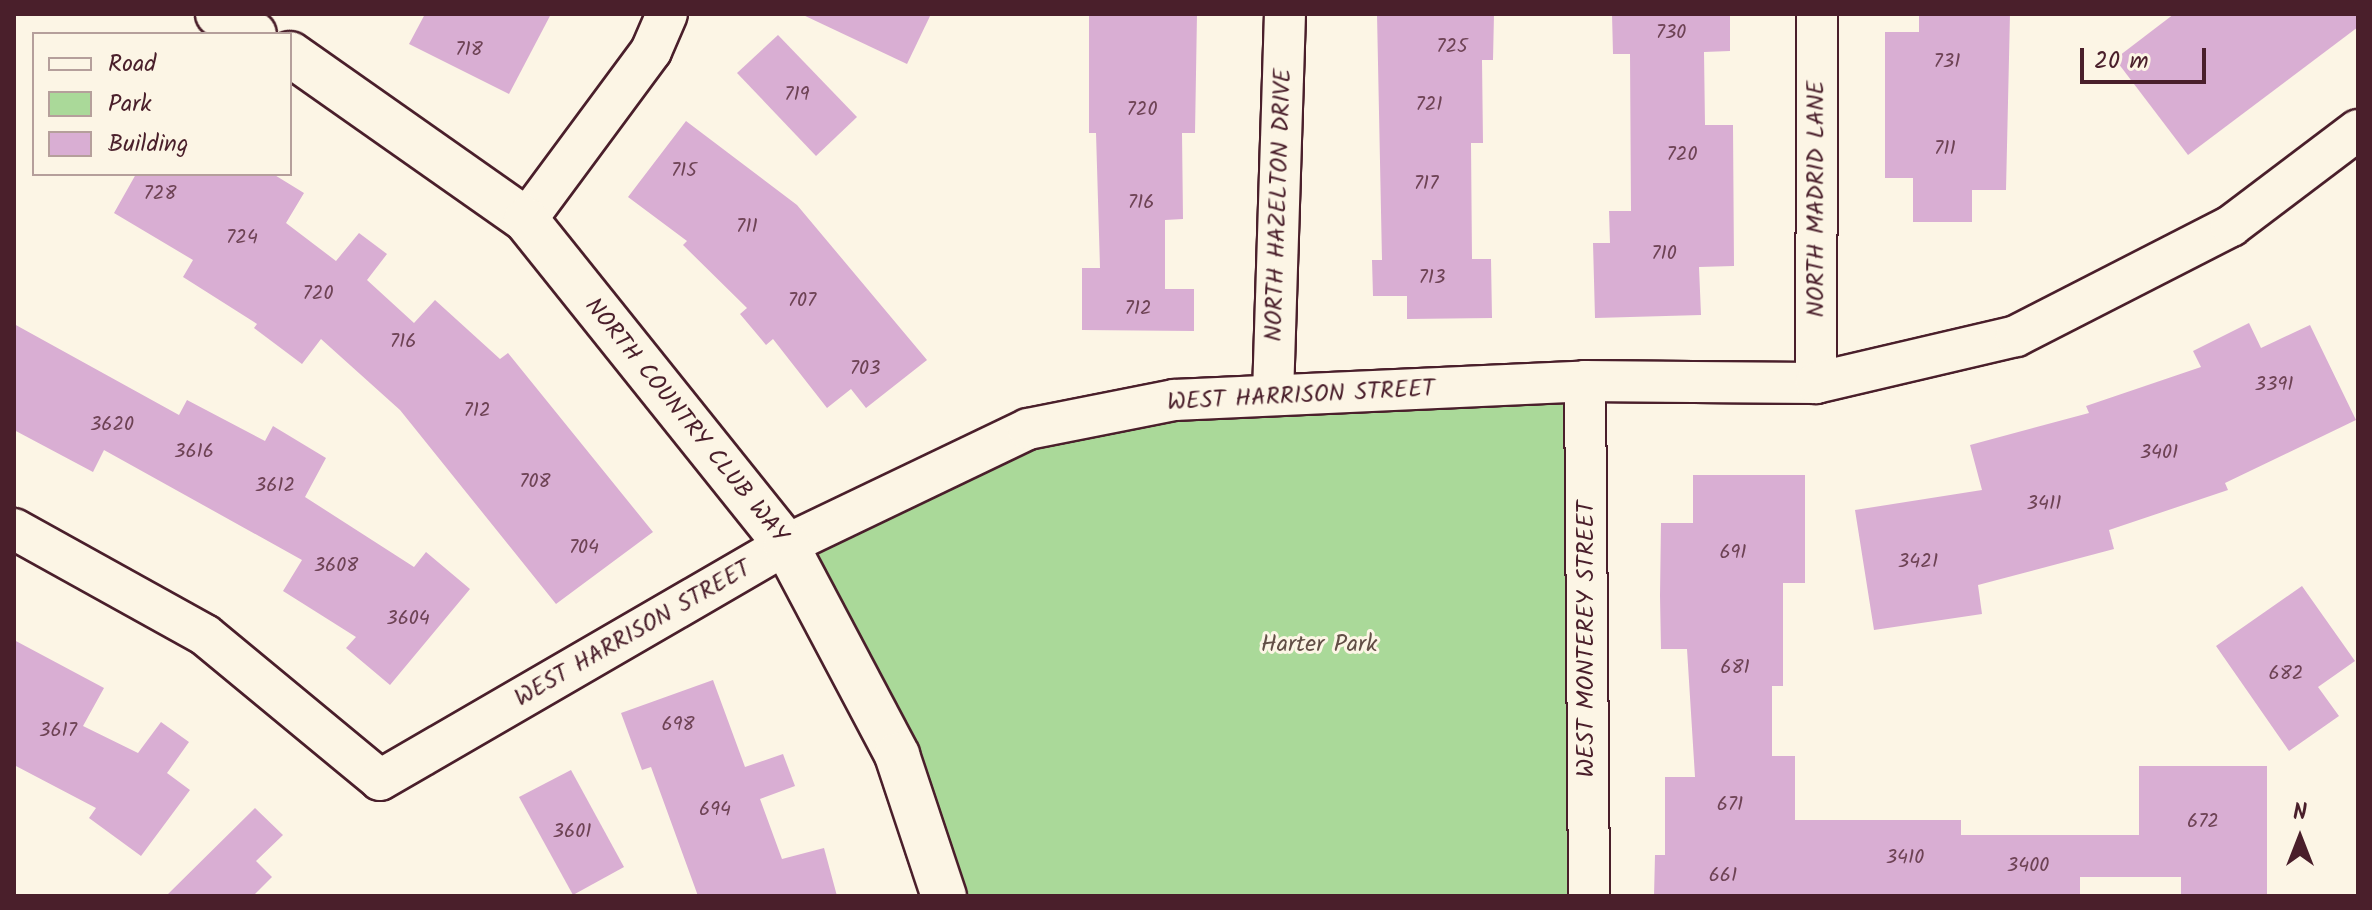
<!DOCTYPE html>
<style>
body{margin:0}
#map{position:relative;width:2372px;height:910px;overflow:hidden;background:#fcf5e5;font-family:Kalam,sans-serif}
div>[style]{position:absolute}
.green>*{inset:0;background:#aad999}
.building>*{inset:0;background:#d9aed3}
.roads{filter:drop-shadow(2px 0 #4a1f2b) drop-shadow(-2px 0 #4a1f2b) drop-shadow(0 2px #4a1f2b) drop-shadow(0 -2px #4a1f2b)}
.street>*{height:40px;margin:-20px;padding:0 20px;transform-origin:20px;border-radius:20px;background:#fcf5e5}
.secondary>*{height:44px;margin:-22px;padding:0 22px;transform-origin:22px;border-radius:22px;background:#fcf5e5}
span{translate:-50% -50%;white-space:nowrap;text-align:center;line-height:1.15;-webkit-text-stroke:6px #fcf5e5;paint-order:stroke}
.number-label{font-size:20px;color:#6e4355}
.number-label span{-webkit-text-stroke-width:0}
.street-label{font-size:24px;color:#4a1f2b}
.park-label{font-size:24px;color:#624e46}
.frame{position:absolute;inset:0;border:16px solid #4a1f2b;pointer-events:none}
.legend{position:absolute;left:32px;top:32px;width:260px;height:144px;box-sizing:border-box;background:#fcf5e5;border:2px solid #b59f9b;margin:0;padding:10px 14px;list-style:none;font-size:24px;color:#4a1f2b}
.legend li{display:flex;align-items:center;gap:16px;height:40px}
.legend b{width:40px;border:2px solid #b59f9b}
.north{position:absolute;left:2260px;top:798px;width:80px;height:80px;-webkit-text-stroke:6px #fcf5e5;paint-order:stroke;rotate:0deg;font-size:22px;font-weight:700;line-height:32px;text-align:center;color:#4a1f2b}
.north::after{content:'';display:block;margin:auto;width:28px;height:36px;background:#4a1f2b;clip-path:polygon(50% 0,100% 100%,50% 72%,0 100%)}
.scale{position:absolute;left:2080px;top:48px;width:126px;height:36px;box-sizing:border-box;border:4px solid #4a1f2b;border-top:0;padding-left:10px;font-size:24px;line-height:28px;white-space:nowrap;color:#4a1f2b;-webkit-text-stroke:6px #fcf5e5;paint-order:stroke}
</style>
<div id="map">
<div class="green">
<i style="clip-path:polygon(1585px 381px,1589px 896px,944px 896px,786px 545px,1028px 429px)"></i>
</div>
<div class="building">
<i style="clip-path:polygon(425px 14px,551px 14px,509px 94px,409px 44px)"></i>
<i style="clip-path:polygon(801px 14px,931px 14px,907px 64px)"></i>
<i style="clip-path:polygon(1089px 14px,1197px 14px,1195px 133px,1182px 133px,1183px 219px,1165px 220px,1165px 289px,1194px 289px,1194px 331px,1082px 330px,1082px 268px,1100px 268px,1096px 133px,1089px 133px)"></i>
<i style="clip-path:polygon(1377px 14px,1494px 14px,1493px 60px,1482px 60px,1483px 143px,1471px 143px,1472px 259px,1491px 259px,1492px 318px,1407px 319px,1407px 296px,1373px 296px,1372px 260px,1382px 260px)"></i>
<i style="clip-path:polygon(1612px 14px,1730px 14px,1730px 51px,1704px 52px,1705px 125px,1733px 125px,1734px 266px,1699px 267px,1701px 315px,1595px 318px,1593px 243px,1610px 243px,1609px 211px,1631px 211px,1630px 54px,1613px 54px)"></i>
<i style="clip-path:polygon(1919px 14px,2010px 14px,2006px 190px,1972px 190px,1972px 222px,1913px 222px,1913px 178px,1885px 178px,1885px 32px,1919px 32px)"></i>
<i style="clip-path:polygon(2174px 14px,2358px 14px,2358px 27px,2188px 155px,2115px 59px)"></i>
<i style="clip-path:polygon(778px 35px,857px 117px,816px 156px,737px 73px)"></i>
<i style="clip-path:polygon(686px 121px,797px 205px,927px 360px,866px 408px,851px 389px,827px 408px,773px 339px,766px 345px,740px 314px,747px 308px,683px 245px,687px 241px,628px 197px)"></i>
<i style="clip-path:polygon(136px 174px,273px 174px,304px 193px,286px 223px,336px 261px,359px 233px,387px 254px,367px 280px,414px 323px,435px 300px,500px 359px,508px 353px,653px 532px,556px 604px,400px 410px,321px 339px,302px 364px,254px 328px,257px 324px,183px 277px,193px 260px,114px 213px)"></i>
<i style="clip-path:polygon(2249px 323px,2261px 348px,2310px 325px,2356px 420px,2225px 483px,2228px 490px,2109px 530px,2114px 549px,1978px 585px,1982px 614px,1874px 630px,1855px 510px,1982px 490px,1970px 445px,2089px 413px,2086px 406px,2201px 367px,2193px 351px)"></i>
<i style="clip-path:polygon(14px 324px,179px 415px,187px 400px,265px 441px,273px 426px,326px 458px,305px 497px,414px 567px,426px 552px,470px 589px,390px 685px,346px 648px,356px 637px,283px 591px,302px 560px,104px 450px,93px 472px,14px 430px)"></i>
<i style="clip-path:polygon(1693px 475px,1805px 475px,1805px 583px,1783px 583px,1783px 686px,1772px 686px,1772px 756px,1795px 756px,1795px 820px,1961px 820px,1961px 835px,2139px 835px,2139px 766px,2267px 766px,2267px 896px,2181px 896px,2181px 877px,2080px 877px,2080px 896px,1654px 896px,1655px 855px,1665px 855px,1665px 777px,1695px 777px,1687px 649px,1661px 649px,1660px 596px,1661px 523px,1693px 523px)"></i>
<i style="clip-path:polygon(2302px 586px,2355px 661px,2318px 687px,2339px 716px,2289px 751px,2216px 646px)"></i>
<i style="clip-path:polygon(14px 640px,104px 688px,83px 726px,138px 753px,161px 722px,189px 742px,167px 773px,190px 790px,141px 856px,89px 818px,96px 808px,14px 765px)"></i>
<i style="clip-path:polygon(713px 680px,745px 767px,783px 754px,795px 786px,760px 799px,782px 859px,824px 848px,837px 896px,698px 896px,651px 767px,642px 770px,621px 713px)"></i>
<i style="clip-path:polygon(571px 770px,624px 867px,573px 895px,519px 797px)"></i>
<i style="clip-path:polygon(255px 808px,283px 835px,256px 861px,272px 877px,253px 896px,166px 896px)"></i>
</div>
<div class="roads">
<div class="street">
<i style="left:526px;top:220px;width:210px;rotate:-53.5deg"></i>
<i style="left:651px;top:51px;width:40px;rotate:-66.6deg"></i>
<i style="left:1585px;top:381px;width:515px;rotate:89.55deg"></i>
<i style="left:1816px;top:383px;width:369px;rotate:-89.8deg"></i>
<i style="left:1273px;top:395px;width:381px;rotate:-88.2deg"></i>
<i style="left:14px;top:529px;width:218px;rotate:29deg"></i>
<i style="left:205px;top:635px;width:227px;rotate:39.6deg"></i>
<i style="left:380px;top:780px;width:469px;rotate:-30.1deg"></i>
<i style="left:786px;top:545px;width:268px;rotate:-25.6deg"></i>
<i style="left:1028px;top:429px;width:149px;rotate:-11.2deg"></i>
<i style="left:1174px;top:400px;width:411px;rotate:-2.6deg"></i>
<i style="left:1585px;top:381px;width:231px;rotate:0.5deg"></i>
<i style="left:1816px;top:383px;width:205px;rotate:-13.2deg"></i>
<i style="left:2016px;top:336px;width:242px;rotate:-27.1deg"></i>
<i style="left:2231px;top:226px;width:159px;rotate:-37.1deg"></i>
</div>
<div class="secondary">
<i style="left:218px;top:14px;width:41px;rotate:29.1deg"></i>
<i style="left:290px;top:54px;width:289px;rotate:35.1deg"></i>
<i style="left:526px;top:220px;width:416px;rotate:51.3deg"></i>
<i style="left:786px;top:545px;width:238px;rotate:62.1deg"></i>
<i style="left:897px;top:755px;width:149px;rotate:71.6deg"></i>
</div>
</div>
<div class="number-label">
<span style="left:1671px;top:33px">730</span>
<span style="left:1452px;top:47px">725</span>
<span style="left:469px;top:50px">718</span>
<span style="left:1947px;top:62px">731</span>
<span style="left:797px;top:95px">719</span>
<span style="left:1429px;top:105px">721</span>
<span style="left:1142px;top:110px">720</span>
<span style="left:1945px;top:149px">711</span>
<span style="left:1682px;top:155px">720</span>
<span style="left:684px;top:171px">715</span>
<span style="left:1426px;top:184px">717</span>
<span style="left:160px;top:194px">728</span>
<span style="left:1141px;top:203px">716</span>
<span style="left:747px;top:227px">711</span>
<span style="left:242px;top:238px">724</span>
<span style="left:1664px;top:254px">710</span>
<span style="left:1432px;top:278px">713</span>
<span style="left:318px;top:294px">720</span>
<span style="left:802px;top:301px">707</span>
<span style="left:1138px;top:309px">712</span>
<span style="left:403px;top:342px">716</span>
<span style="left:865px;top:369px">703</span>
<span style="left:2274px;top:385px">3391</span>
<span style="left:477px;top:411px">712</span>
<span style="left:112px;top:425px">3620</span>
<span style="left:194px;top:452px">3616</span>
<span style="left:2159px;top:453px">3401</span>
<span style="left:535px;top:482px">708</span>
<span style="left:275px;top:486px">3612</span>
<span style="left:2044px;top:504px">3411</span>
<span style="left:584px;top:548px">704</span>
<span style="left:1733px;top:553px">691</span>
<span style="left:1918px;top:562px">3421</span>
<span style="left:336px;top:566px">3608</span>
<span style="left:408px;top:619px">3604</span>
<span style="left:1735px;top:668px">681</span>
<span style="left:2286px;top:674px">682</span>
<span style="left:678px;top:725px">698</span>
<span style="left:58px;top:731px">3617</span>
<span style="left:1730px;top:805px">671</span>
<span style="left:715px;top:810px">694</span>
<span style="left:2203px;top:822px">672</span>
<span style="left:572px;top:832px">3601</span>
<span style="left:1905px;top:858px">3410</span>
<span style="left:2028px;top:866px">3400</span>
<span style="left:1723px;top:876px">661</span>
</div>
<div class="street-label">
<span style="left:1817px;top:199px;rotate:-90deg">NORTH MADRID LANE</span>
<span style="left:1279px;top:205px;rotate:-88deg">NORTH HAZELTON DRIVE</span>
<span style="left:1301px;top:396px;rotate:-3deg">WEST HARRISON STREET</span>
<span style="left:686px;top:421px;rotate:51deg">NORTH COUNTRY CLUB WAY</span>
<span style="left:633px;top:634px;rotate:-30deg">WEST HARRISON STREET</span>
<span style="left:1587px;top:639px;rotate:-90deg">WEST MONTEREY STREET</span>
</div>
<div class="park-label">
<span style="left:1319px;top:645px">Harter Park</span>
</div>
<div class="frame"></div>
<ul class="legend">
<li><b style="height:10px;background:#fcf5e5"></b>Road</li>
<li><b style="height:22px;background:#aad999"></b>Park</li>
<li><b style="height:22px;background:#d9aed3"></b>Building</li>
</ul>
<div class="north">N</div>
<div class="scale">20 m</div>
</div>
